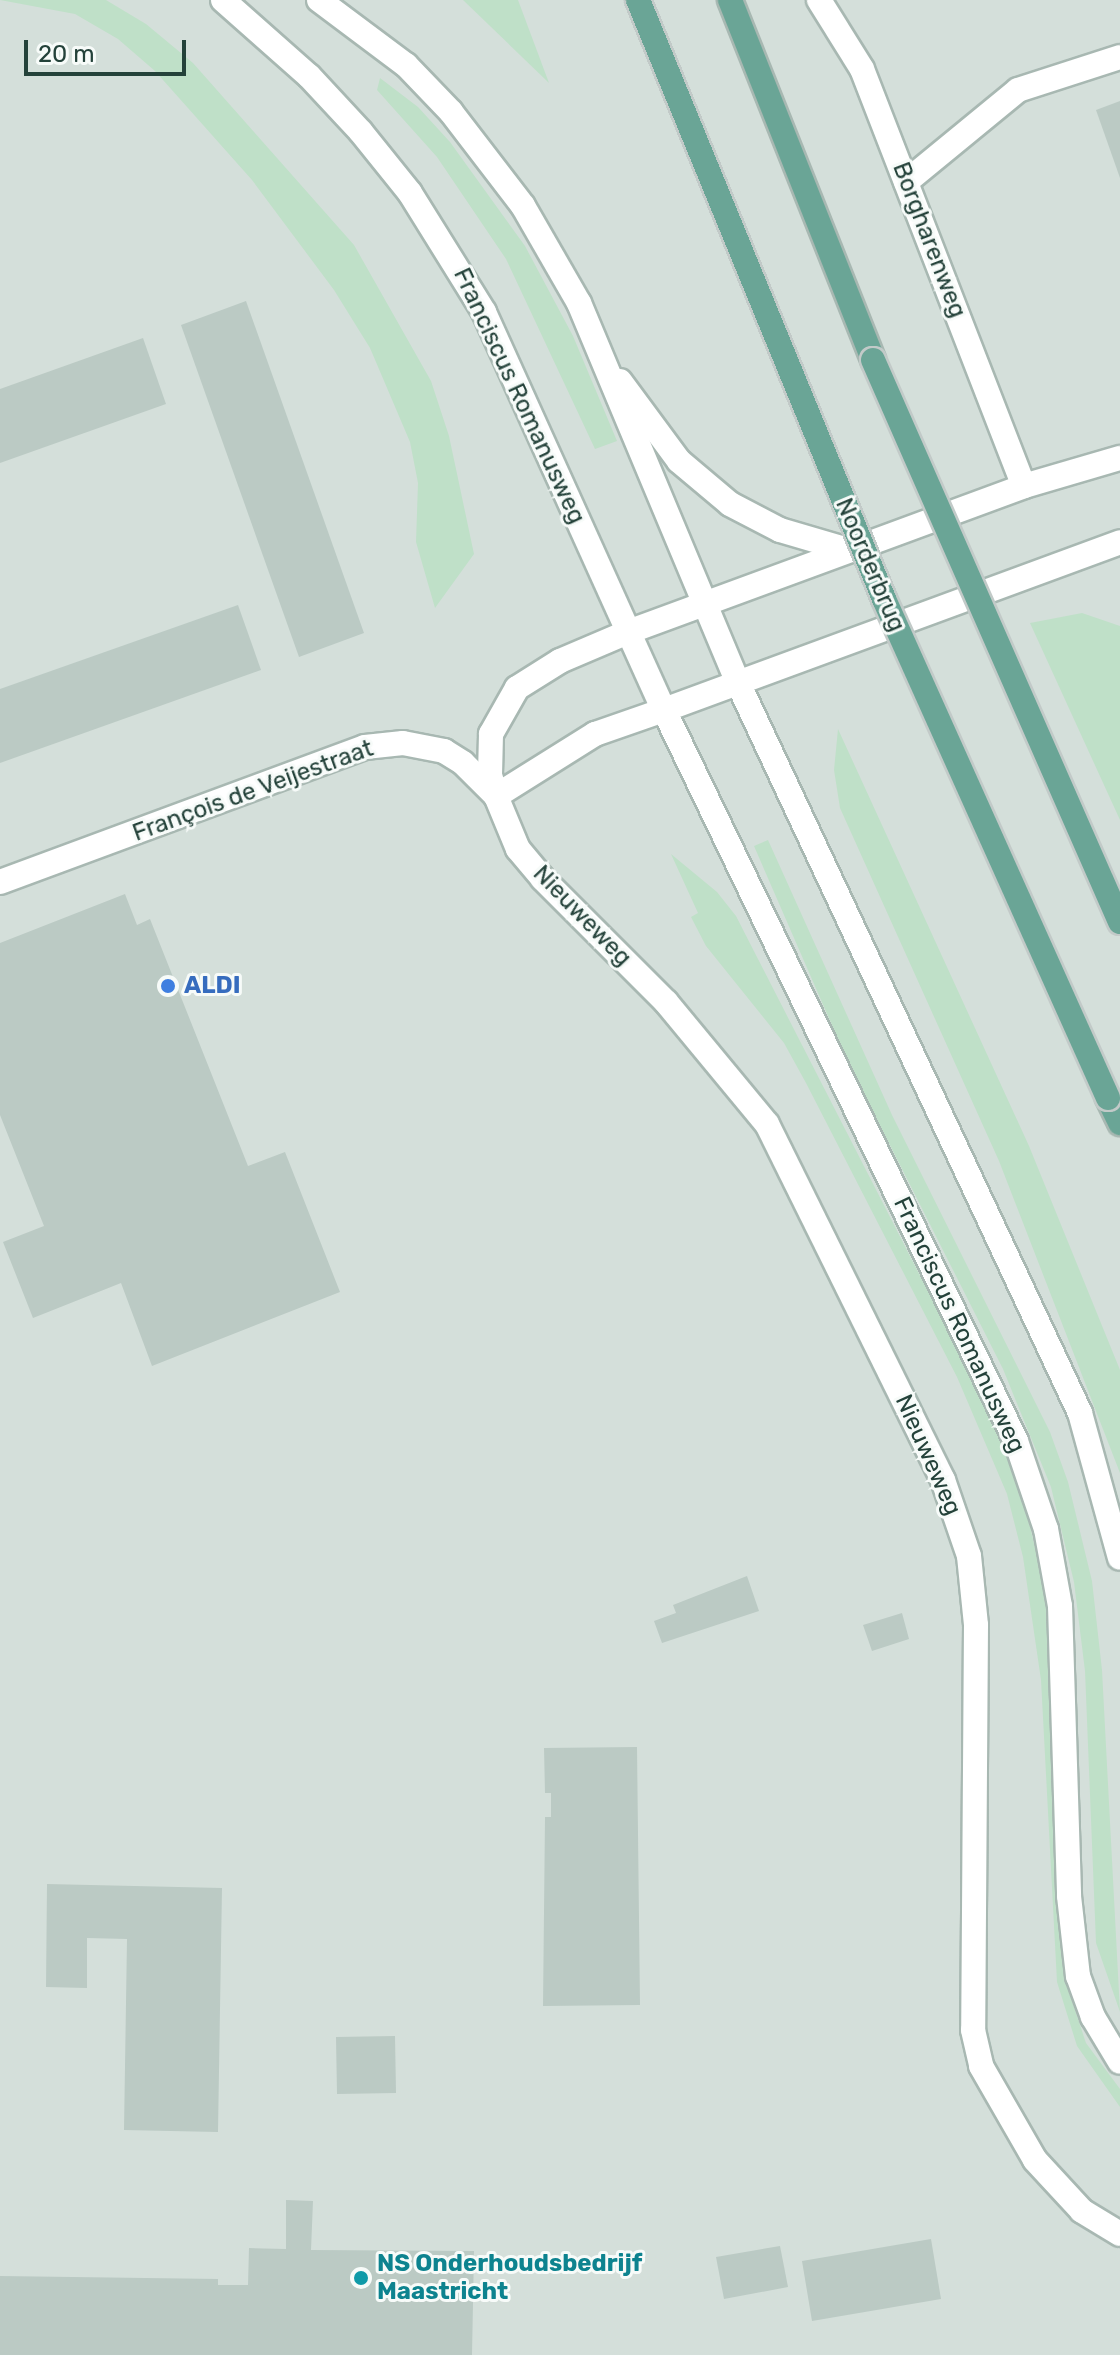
<!DOCTYPE html>
<meta charset="utf-8">
<style>
body{margin:0}
#map{position:relative;width:1120px;height:2355px;overflow:hidden;background:#e6efeb;font-family:Rubik,sans-serif}
div>[style]{position:absolute}
.built>*{inset:0;background:#d4dfda}
.green>*{inset:0;background:#bfe0c8}
.building>*{inset:0;background:#bbcac4}
.roads{filter:drop-shadow(2px 0 #a8b8b2) drop-shadow(-2px 0 #a8b8b2) drop-shadow(0 2px #a8b8b2) drop-shadow(0 -2px #a8b8b2)}
.service>*{height:24px;margin:-12px;padding:0 12px;transform-origin:12px;border-radius:12px;background:#fff}
.minor>*{height:24px;margin:-12px;padding:0 12px;transform-origin:12px;border-radius:12px;background:#fff}
.tertiary>*{height:24px;margin:-12px;padding:0 12px;transform-origin:12px;border-radius:12px;background:#fff}
.primary>*{height:24px;margin:-12px;padding:0 12px;transform-origin:12px;border-radius:12px;background:#6aa596}
.bridges{filter:drop-shadow(2px 0 #c2cac8) drop-shadow(-2px 0 #c2cac8) drop-shadow(0 2px #c2cac8) drop-shadow(0 -2px #c2cac8)}
.primary-bridge>*{height:24px;margin:-12px;padding:0 12px;transform-origin:12px;border-radius:12px;background:#6aa596}
.dots>*{width:22px;height:22px;translate:-50% -50%;box-sizing:border-box;border:4px solid #f7fbf9;border-radius:50%}
span{translate:-50% -50%;white-space:nowrap;text-align:center;line-height:1.15;-webkit-text-stroke:6px #f7fbf9;paint-order:stroke}
.street-label{font-size:24px;color:#24423a}
.shop-label{font-size:24px;color:#366cbe;font-weight:700}
.left{translate:0 -50%;text-align:left}
.culture-label{font-size:24px;color:#0d838f;font-weight:700}
.scale{position:absolute;left:24px;top:40px;width:162px;height:36px;box-sizing:border-box;border:4px solid #24423a;border-top:0;padding-left:10px;font-size:24px;line-height:28px;white-space:nowrap;color:#24423a;-webkit-text-stroke:6px #f7fbf9;paint-order:stroke}
</style>
<div id="map">
<div class="built">
<i style="clip-path:polygon(0 0,1120px 0,1120px 2355px,0 2355px)"></i>
</div>
<div class="green">
<i style="clip-path:polygon(0 0,106px 0,146px 24px,193px 63px,354px 245px,431px 381px,449px 436px,474px 554px,435px 608px,416px 542px,418px 483px,410px 442px,370px 348px,334px 290px,252px 180px,155px 71px,118px 39px,75px 14px)"></i>
<i style="clip-path:polygon(463px 0,518px 0,549px 83px)"></i>
<i style="clip-path:polygon(380px 78px,418px 107px,450px 142px,525px 246px,573px 336px,617px 441px,595px 449px,506px 259px,437px 157px,377px 90px)"></i>
<i style="clip-path:polygon(1082px 613px,1120px 626px,1120px 820px,1030px 623px)"></i>
<i style="clip-path:polygon(838px 729px,1029px 1146px,1120px 1370px,1120px 1473px,999px 1161px,840px 808px,834px 770px)"></i>
<i style="clip-path:polygon(768px 840px,892px 1115px,1050px 1432px,1068px 1482px,1092px 1581px,1102px 1670px,1120px 2012px,1096px 1943px,1085px 1671px,1074px 1582px,1051px 1487px,1003px 1369px,848px 1062px,754px 846px)"></i>
<i style="clip-path:polygon(671px 854px,717px 892px,736px 916px,1000px 1432px,1021px 1489px,1049px 1606px,1065px 1980px,1086px 2043px,1120px 2089px,1120px 2107px,1077px 2046px,1057px 1982px,1041px 1680px,1023px 1557px,1007px 1494px,957px 1377px,806px 1083px,784px 1043px,706px 946px,691px 917px,698px 913px)"></i>
</div>
<div class="building">
<i style="clip-path:polygon(1120px 101px,1120px 178px,1096px 110px)"></i>
<i style="clip-path:polygon(246px 301px,364px 633px,299px 657px,181px 325px)"></i>
<i style="clip-path:polygon(143px 338px,166px 404px,0 463px,0 389px)"></i>
<i style="clip-path:polygon(238px 605px,261px 670px,0 763px,0 689px)"></i>
<i style="clip-path:polygon(125px 894px,137px 925px,150px 919px,248px 1166px,285px 1152px,340px 1292px,152px 1366px,121px 1283px,33px 1318px,3px 1242px,44px 1226px,0 1115px,0 943px)"></i>
<i style="clip-path:polygon(747px 1576px,759px 1611px,662px 1643px,654px 1621px,676px 1613px,673px 1605px)"></i>
<i style="clip-path:polygon(902px 1613px,909px 1639px,872px 1651px,863px 1625px)"></i>
<i style="clip-path:polygon(637px 1747px,640px 2005px,543px 2006px,545px 1817px,551px 1817px,551px 1793px,545px 1793px,544px 1748px)"></i>
<i style="clip-path:polygon(47px 1884px,222px 1888px,218px 2132px,124px 2130px,127px 1939px,87px 1938px,87px 1988px,46px 1987px)"></i>
<i style="clip-path:polygon(395px 2036px,396px 2093px,337px 2094px,336px 2037px)"></i>
<i style="clip-path:polygon(286px 2200px,313px 2201px,311px 2250px,474px 2251px,472px 2355px,0 2355px,0 2276px,218px 2279px,218px 2285px,248px 2285px,249px 2248px,286px 2249px)"></i>
<i style="clip-path:polygon(931px 2239px,941px 2299px,812px 2321px,802px 2261px)"></i>
<i style="clip-path:polygon(780px 2246px,788px 2287px,724px 2299px,716px 2257px)"></i>
</div>
<div class="roads">
<div class="service">
<i style="left:819px;top:0;width:81px;rotate:58.1deg"></i>
<i style="left:862px;top:69px;width:447px;rotate:68.8deg"></i>
<i style="left:906px;top:182px;width:145px;rotate:-39.4deg"></i>
<i style="left:1018px;top:90px;width:107px;rotate:-17.9deg"></i>
<i style="left:1082px;top:2211px;width:44px;rotate:31.2deg"></i>
</div>
<div class="minor">
<i style="left:628px;top:632px;width:74px;rotate:156.9deg"></i>
<i style="left:560px;top:661px;width:51px;rotate:147.9deg"></i>
<i style="left:517px;top:688px;width:53px;rotate:119.5deg"></i>
<i style="left:491px;top:734px;width:41px;rotate:91.4deg"></i>
<i style="left:490px;top:775px;width:22px;rotate:74deg"></i>
<i style="left:496px;top:796px;width:57px;rotate:67.5deg"></i>
<i style="left:518px;top:849px;width:39px;rotate:50deg"></i>
<i style="left:543px;top:879px;width:174px;rotate:45deg"></i>
<i style="left:666px;top:1002px;width:158px;rotate:50.4deg"></i>
<i style="left:767px;top:1124px;width:397px;rotate:63.7deg"></i>
<i style="left:943px;top:1480px;width:80px;rotate:71.1deg"></i>
<i style="left:969px;top:1556px;width:69px;rotate:84.2deg"></i>
<i style="left:976px;top:1625px;width:405px;rotate:90.4deg"></i>
<i style="left:973px;top:2030px;width:37px;rotate:77deg"></i>
<i style="left:981px;top:2066px;width:108px;rotate:60.1deg"></i>
<i style="left:1035px;top:2160px;width:69px;rotate:47.3deg"></i>
<i style="left:496px;top:796px;width:117px;rotate:-32.1deg"></i>
<i style="left:595px;top:734px;width:73px;rotate:-19.2deg"></i>
<i style="left:0;top:882px;width:389px;rotate:-20.3deg"></i>
<i style="left:365px;top:747px;width:38px;rotate:-6deg"></i>
<i style="left:403px;top:743px;width:42px;rotate:11deg"></i>
<i style="left:444px;top:751px;width:22px;rotate:32deg"></i>
<i style="left:463px;top:763px;width:44px;rotate:45deg"></i>
</div>
<div class="tertiary">
<i style="left:223px;top:0;width:115px;rotate:41.5deg"></i>
<i style="left:309px;top:76px;width:76px;rotate:47.1deg"></i>
<i style="left:361px;top:132px;width:78px;rotate:51.2deg"></i>
<i style="left:410px;top:193px;width:140px;rotate:58.1deg"></i>
<i style="left:484px;top:312px;width:437px;rotate:65.7deg"></i>
<i style="left:664px;top:710px;width:811px;rotate:64.29deg"></i>
<i style="left:1016px;top:1441px;width:93px;rotate:71.2deg"></i>
<i style="left:1046px;top:1529px;width:78px;rotate:79.7deg"></i>
<i style="left:1060px;top:1606px;width:290px;rotate:88.2deg"></i>
<i style="left:1069px;top:1896px;width:81px;rotate:83.6deg"></i>
<i style="left:1078px;top:1976px;width:44px;rotate:69.9deg"></i>
<i style="left:1093px;top:2017px;width:52px;rotate:59deg"></i>
<i style="left:319px;top:0;width:109px;rotate:36.8deg"></i>
<i style="left:406px;top:65px;width:65px;rotate:46.2deg"></i>
<i style="left:451px;top:112px;width:118px;rotate:52.5deg"></i>
<i style="left:523px;top:206px;width:112px;rotate:60deg"></i>
<i style="left:579px;top:303px;width:414px;rotate:67.3deg"></i>
<i style="left:739px;top:685px;width:804px;rotate:64.9deg"></i>
<i style="left:1080px;top:1413px;width:150px;rotate:74.6deg"></i>
<i style="left:620px;top:381px;width:99px;rotate:53.6deg"></i>
<i style="left:679px;top:461px;width:67px;rotate:40.1deg"></i>
<i style="left:730px;top:504px;width:56px;rotate:27.5deg"></i>
<i style="left:780px;top:530px;width:71px;rotate:16.4deg"></i>
<i style="left:628px;top:632px;width:422px;rotate:-20.2deg"></i>
<i style="left:1024px;top:486px;width:100px;rotate:-16.3deg"></i>
<i style="left:664px;top:710px;width:486px;rotate:-20.2deg"></i>
</div>
<div class="primary">
<i style="left:730px;top:0;width:387px;rotate:68.3deg"></i>
<i style="left:1108px;top:1098px;width:28px;rotate:64deg"></i>
</div>
</div>
<div class="bridges">
<div class="primary-bridge">
<i style="left:638px;top:0;width:648px;rotate:67.67deg"></i>
<i style="left:884px;top:599px;width:547px;rotate:65.82deg"></i>
<i style="left:873px;top:360px;width:614px;rotate:66.27deg"></i>
</div>
</div>
<div class="dots">
<i style="left:168px;top:986px;background:#3f7fe0"></i>
<i style="left:361px;top:2278px;background:#0f9aa8"></i>
</div>
<div class="street-label">
<span style="left:929px;top:240px;rotate:69deg">Borgharenweg</span>
<span style="left:519px;top:396px;rotate:65deg">Franciscus Romanusweg</span>
<span style="left:870px;top:565px;rotate:67deg">Noorderbrug</span>
<span style="left:253px;top:791px;rotate:-20deg">François de Veijestraat</span>
<span style="left:582px;top:916px;rotate:46deg">Nieuweweg</span>
<span style="left:959px;top:1325px;rotate:65deg">Franciscus Romanusweg</span>
<span style="left:928px;top:1455px;rotate:66deg">Nieuweweg</span>
</div>
<div class="shop-label">
<span class="left" style="left:184px;top:986px">ALDI</span>
</div>
<div class="culture-label">
<span class="left" style="left:377px;top:2278px">NS Onderhoudsbedrijf<br>Maastricht</span>
</div>
<div class="scale">20 m</div>
</div>
